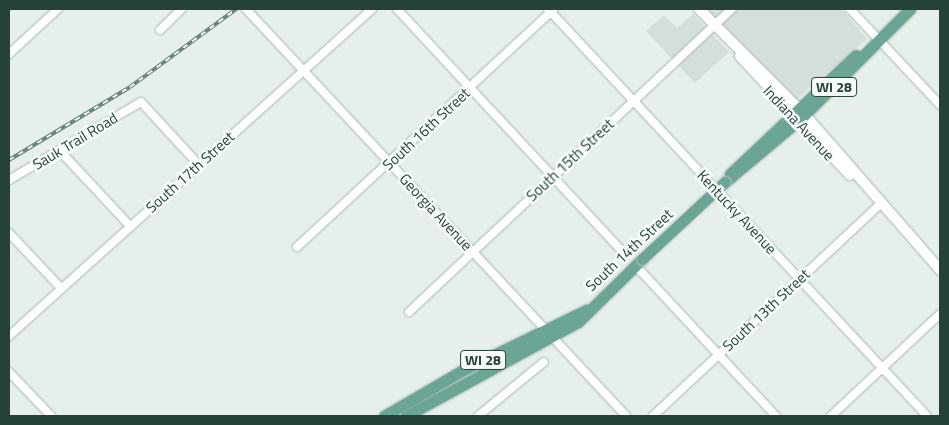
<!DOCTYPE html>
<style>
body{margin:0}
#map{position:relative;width:949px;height:425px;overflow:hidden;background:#e6efeb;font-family:"Titillium Web",sans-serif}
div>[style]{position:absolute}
.built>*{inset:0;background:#d4dfda}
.roads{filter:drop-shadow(0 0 1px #a8b8b2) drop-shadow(0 0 1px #a8b8b2)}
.minor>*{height:8px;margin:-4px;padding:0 4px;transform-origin:4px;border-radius:4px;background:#fff}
.secondary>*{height:10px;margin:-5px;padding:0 5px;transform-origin:5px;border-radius:5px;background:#fff}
.primary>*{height:11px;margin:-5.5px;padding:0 5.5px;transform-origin:5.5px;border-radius:5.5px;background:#6aa596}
.rail>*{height:4px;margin-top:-2px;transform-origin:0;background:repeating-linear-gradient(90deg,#f7fbf9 0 5.5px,#5f7d75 0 11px);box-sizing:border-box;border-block:1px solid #5f7d75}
.bridges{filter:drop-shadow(0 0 1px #c2cac8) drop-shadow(0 0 1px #c2cac8)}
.primary-bridge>*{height:11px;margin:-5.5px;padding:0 5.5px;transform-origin:5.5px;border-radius:5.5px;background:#6aa596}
span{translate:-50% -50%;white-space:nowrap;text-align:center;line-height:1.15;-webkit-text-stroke:5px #f7fbf9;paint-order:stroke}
.shield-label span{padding:1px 4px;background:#f7fbf9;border:1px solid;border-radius:4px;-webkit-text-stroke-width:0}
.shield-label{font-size:14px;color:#24423a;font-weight:700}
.street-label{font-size:15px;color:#24423a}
.frame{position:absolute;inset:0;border:10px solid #24423a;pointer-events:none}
</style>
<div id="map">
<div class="built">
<i style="clip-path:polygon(707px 9px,842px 9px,867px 39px,797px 99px)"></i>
<i style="clip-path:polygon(693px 14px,729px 52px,695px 83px,646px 31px,664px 15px,677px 28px)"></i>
</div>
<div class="roads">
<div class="minor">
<i style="left:246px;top:9px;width:557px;rotate:46.96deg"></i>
<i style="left:397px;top:9px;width:330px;rotate:47.1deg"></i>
<i style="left:548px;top:9px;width:556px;rotate:47.04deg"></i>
<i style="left:850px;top:9px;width:132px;rotate:46.8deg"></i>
<i style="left:160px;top:30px;width:30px;rotate:-44deg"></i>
<i style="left:9px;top:54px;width:67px;rotate:-42.6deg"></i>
<i style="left:60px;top:151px;width:103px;rotate:47deg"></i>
<i style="left:9px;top:180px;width:153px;rotate:-30.6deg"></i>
<i style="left:141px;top:102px;width:84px;rotate:47.4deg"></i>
<i style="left:9px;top:233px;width:76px;rotate:46.6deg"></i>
<i style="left:297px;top:247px;width:349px;rotate:-42.8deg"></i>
<i style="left:635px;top:265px;width:207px;rotate:47deg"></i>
<i style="left:409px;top:312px;width:443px;rotate:-43.2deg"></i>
<i style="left:9px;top:336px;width:489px;rotate:-42deg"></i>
<i style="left:9px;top:372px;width:61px;rotate:46.3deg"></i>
<i style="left:478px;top:416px;width:85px;rotate:-39.3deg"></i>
<i style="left:653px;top:416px;width:311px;rotate:-43deg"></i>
<i style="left:831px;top:416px;width:149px;rotate:-43.1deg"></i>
</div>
<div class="secondary">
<i style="left:699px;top:9px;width:150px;rotate:45deg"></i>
<i style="left:805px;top:115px;width:206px;rotate:48.9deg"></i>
<i style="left:740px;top:56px;width:162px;rotate:47.3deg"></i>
</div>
<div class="primary">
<i style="left:730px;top:174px;width:173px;rotate:-43.4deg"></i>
<i style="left:725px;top:182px;width:97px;rotate:-40deg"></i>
<i style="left:799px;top:120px;width:157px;rotate:-45deg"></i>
<i style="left:384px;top:416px;width:94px;rotate:-30.1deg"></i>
<i style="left:465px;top:369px;width:135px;rotate:-26deg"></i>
<i style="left:406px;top:416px;width:196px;rotate:-28.7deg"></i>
<i style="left:578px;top:322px;width:90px;rotate:-44.5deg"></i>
</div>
</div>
<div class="rail">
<i style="left:9px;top:160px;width:141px;rotate:-31.1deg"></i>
<i style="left:130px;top:87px;width:132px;rotate:-36.3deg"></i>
</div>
<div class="bridges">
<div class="primary-bridge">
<i style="left:642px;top:259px;width:113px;rotate:-42.9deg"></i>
</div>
</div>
<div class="shield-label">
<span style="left:834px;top:87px">WI 28</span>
<span style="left:483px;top:360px">WI 28</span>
</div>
<div class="street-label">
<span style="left:799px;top:123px;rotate:47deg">Indiana Avenue</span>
<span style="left:426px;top:129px;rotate:-43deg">South 16th Street</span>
<span style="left:75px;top:141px;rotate:-31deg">Sauk Trail Road</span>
<span style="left:570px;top:160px;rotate:-43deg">South 15th Street</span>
<span style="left:190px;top:172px;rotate:-42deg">South 17th Street</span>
<span style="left:436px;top:212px;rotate:47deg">Georgia Avenue</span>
<span style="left:737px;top:212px;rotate:47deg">Kentucky Avenue</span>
<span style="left:629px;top:250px;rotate:-43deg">South 14th Street</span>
<span style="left:766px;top:310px;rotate:-43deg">South 13th Street</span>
</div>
<div class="frame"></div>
</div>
